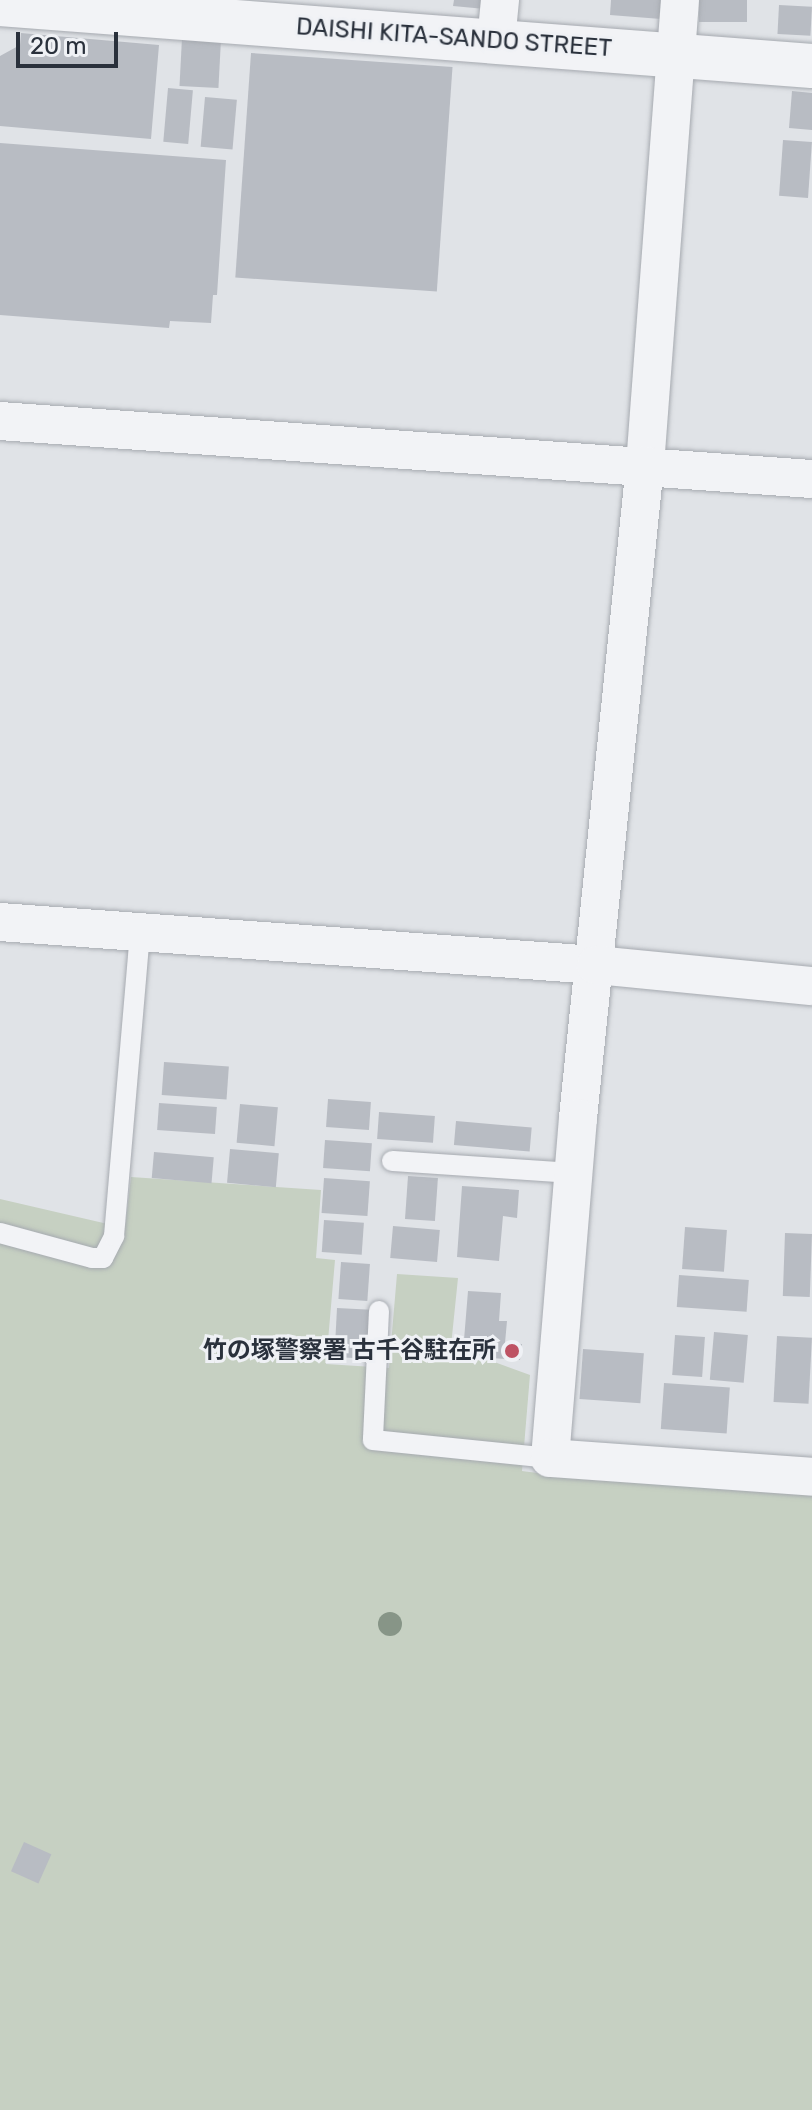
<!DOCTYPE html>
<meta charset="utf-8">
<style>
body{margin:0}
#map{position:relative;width:812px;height:2110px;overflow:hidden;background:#e0e3e7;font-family:Rubik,"Noto Sans JP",sans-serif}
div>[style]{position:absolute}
.green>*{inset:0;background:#c6d0c2}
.building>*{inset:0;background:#b8bcc3;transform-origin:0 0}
.roads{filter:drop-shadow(0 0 2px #a6aab0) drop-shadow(0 0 2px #a6aab0)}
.service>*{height:20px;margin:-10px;padding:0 10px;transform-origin:10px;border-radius:10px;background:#f2f3f6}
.minor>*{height:38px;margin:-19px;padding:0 19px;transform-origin:19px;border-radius:19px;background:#f2f3f6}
.tertiary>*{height:44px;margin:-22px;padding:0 22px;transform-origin:22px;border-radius:22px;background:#f2f3f6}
.trees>*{width:24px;height:24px;margin:-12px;border-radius:50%;background:#879587}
.dots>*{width:22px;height:22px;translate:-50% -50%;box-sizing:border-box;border:4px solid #eff1f5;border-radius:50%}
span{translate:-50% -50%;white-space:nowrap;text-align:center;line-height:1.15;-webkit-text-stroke:6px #eff1f5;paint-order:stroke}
.street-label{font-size:24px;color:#2a313c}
.poi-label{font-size:24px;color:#2a313c;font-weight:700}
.right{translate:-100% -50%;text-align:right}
.scale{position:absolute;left:16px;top:32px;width:102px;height:36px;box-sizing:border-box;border:4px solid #2a313c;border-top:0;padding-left:10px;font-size:24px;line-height:28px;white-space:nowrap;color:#2a313c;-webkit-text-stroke:6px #eff1f5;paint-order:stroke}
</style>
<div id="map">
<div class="green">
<i style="clip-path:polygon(131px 1177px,321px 1190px,316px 1258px,335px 1260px,326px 1364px,389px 1368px,397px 1274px,458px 1278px,451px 1346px,530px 1375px,522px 1471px,575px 1478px,812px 1495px,812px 2110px,0 2110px,0 1199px,125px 1228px)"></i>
</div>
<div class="building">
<i style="clip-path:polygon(454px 0,486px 0,485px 9px,453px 6px)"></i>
<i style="clip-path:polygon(611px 0,662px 0,661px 19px,610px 15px)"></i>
<i style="left:699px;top:0;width:48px;height:22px"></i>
<i style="left:779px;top:5px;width:33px;height:29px;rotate:3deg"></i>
<i style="clip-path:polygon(21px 33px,159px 45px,151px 139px,0 126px,0 56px,20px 45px)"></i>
<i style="left:182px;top:38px;width:39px;height:48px;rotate:3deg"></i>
<i style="left:251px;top:53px;width:202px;height:225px;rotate:4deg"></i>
<i style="left:168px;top:88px;width:25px;height:54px;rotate:5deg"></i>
<i style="clip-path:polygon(792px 91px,812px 93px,812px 130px,789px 128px)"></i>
<i style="left:205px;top:97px;width:32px;height:50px;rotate:5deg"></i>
<i style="left:783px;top:140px;width:29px;height:56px;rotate:4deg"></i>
<i style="clip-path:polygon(0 143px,226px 160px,217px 295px,213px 295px,211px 323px,170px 321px,169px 328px,0 315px)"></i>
<i style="left:164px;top:1062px;width:65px;height:33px;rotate:4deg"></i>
<i style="left:328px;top:1099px;width:43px;height:28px;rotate:4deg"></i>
<i style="left:159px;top:1103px;width:58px;height:27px;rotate:4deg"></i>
<i style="left:240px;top:1104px;width:38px;height:39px;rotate:5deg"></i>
<i style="left:379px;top:1112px;width:56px;height:27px;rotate:4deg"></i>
<i style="left:456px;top:1121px;width:76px;height:24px;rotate:5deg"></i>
<i style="left:325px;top:1140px;width:47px;height:28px;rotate:4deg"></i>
<i style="left:230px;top:1149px;width:49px;height:34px;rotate:5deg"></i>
<i style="left:154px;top:1152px;width:60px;height:26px;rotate:5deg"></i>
<i style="left:408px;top:1176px;width:30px;height:43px;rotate:4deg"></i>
<i style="left:324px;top:1178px;width:46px;height:35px;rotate:4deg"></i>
<i style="clip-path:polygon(462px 1186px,519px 1190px,517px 1218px,503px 1216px,499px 1261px,457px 1257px)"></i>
<i style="left:324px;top:1220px;width:40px;height:32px;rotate:4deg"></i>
<i style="left:393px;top:1226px;width:47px;height:32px;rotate:5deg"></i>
<i style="left:685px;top:1227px;width:42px;height:42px;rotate:4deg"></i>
<i style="left:785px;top:1233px;width:27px;height:63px;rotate:2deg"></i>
<i style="left:341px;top:1262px;width:29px;height:37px;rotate:4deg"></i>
<i style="left:679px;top:1275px;width:70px;height:32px;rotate:4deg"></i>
<i style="clip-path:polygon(468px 1291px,501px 1293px,499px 1321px,507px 1321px,505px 1343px,522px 1344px,520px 1360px,475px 1357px,475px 1352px,463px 1352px)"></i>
<i style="left:337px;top:1308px;width:34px;height:49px;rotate:3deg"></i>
<i style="left:714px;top:1332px;width:34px;height:48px;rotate:5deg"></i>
<i style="left:675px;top:1335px;width:30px;height:40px;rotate:4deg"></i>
<i style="left:777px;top:1336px;width:35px;height:66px;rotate:3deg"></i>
<i style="left:583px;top:1349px;width:61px;height:50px;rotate:4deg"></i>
<i style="left:664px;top:1383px;width:66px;height:46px;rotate:4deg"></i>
<i style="left:24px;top:1842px;width:30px;height:32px;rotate:24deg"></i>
</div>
<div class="roads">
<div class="service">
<i style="left:392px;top:1161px;width:182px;rotate:3.8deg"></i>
<i style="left:0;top:1233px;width:95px;rotate:15.2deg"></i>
<i style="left:92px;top:1258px;width:11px"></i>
<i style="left:103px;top:1258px;width:25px;rotate:-63deg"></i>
<i style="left:114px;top:1236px;width:303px;rotate:-85.1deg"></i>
<i style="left:379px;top:1311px;width:129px;rotate:92.7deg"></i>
<i style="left:373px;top:1440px;width:178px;rotate:5.8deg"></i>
</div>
<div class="minor">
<i style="left:680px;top:0;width:466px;rotate:94.3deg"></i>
<i style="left:645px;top:465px;width:656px;rotate:95.86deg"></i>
<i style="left:578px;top:1118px;width:341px;rotate:94.7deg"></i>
<i style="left:550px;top:1458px;width:263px;rotate:4.1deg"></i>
<i style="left:496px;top:41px;width:41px;rotate:-84.4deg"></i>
<i style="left:0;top:421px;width:814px;rotate:4.09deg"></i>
<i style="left:0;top:922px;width:598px;rotate:4.13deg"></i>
<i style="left:596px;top:965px;width:217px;rotate:5.6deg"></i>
</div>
<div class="tertiary">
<i style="left:0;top:4px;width:814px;rotate:4.37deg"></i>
</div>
</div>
<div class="trees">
<i style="left:390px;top:1624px"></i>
</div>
<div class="dots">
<i style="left:512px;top:1351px;background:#be5364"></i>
</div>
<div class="street-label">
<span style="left:454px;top:38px;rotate:4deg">DAISHI KITA-SANDO STREET</span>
</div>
<div class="poi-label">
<span class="right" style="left:496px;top:1351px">竹の塚警察署 古千谷駐在所</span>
</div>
<div class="scale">20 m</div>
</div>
